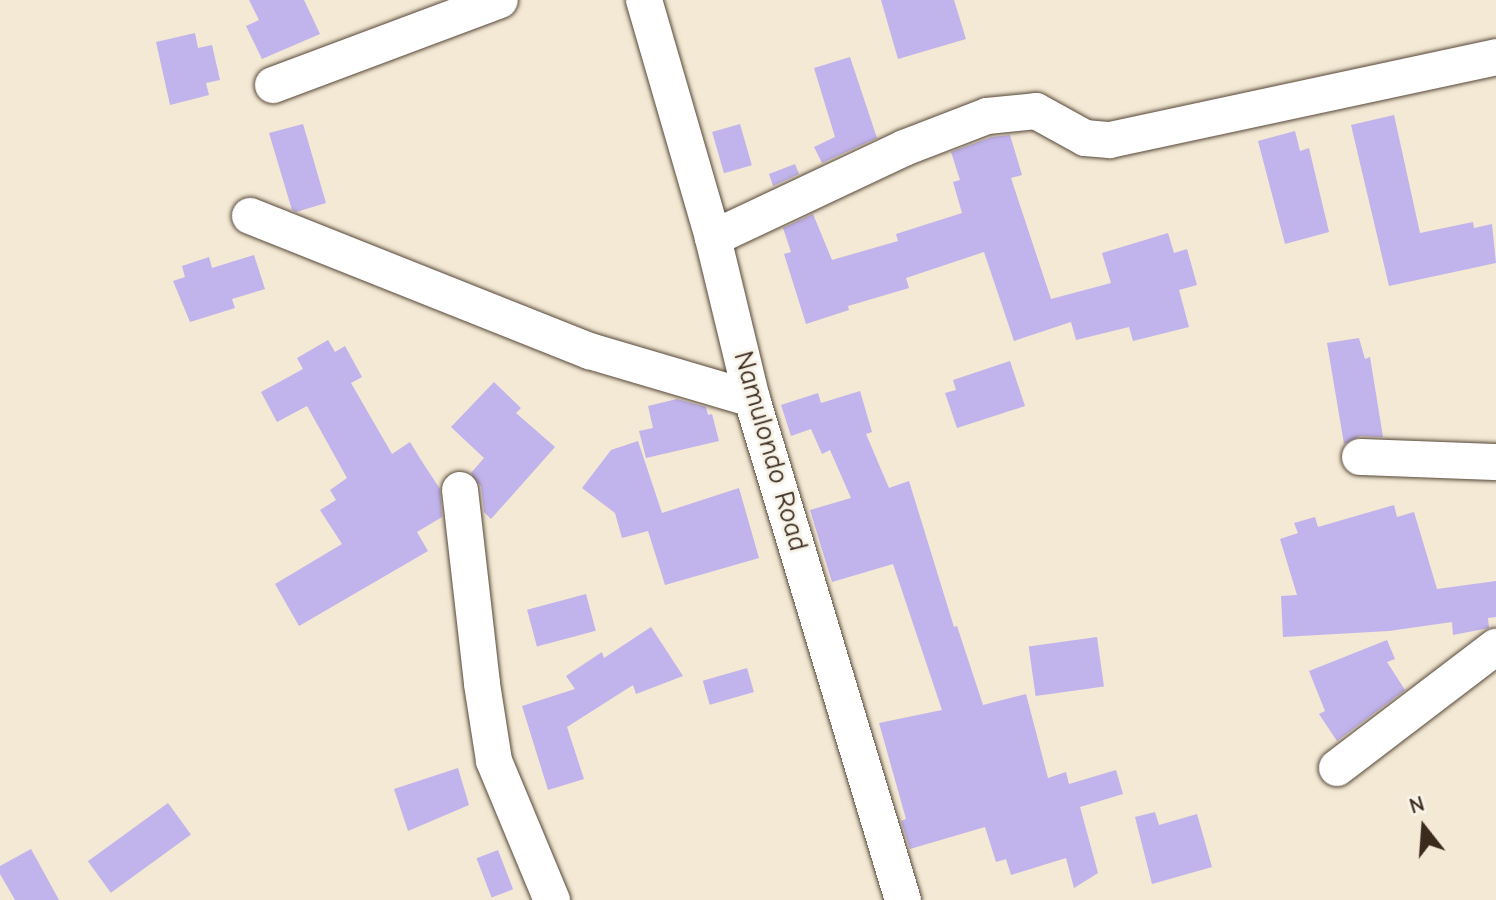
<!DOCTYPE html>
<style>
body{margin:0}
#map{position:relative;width:1496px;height:900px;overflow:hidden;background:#f3e9d4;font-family:"Comic Neue",sans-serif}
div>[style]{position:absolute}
.building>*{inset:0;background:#c1b3eb;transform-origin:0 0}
.roads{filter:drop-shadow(0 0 2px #574739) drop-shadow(0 0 2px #574739)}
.minor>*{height:36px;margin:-18px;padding:0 18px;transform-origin:18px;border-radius:18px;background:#fff}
span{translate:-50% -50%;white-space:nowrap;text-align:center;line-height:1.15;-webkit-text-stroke:6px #f7f3e8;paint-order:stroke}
.street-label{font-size:28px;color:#3b2a1e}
.north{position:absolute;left:1384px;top:788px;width:80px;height:80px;-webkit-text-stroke:6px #f7f3e8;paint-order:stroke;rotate:343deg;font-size:22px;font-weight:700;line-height:32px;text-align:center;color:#3b2a1e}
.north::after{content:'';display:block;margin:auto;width:28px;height:36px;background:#3b2a1e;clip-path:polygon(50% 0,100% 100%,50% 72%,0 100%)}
</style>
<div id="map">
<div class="building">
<i style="clip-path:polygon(249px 0,304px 0,320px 34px,262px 59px,246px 26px,259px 20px)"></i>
<i style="clip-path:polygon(881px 0,954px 0,966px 39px,898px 59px)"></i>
<i style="clip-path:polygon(195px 33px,198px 48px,212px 45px,220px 80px,206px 83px,209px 95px,170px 105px,156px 42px)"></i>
<i style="clip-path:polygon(850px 57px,877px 138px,822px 163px,814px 147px,835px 137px,814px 68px)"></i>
<i style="clip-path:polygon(1394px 115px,1420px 233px,1473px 222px,1474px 228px,1492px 224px,1496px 263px,1389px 286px,1351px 125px)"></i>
<i style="clip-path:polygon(303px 124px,326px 203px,296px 212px,292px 210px,269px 133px)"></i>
<i style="left:740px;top:124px;width:43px;height:29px;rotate:74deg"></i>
<i style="clip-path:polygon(1295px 131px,1300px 151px,1309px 148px,1329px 232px,1285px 244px,1258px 141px)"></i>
<i style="clip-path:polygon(1010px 135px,1022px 175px,1011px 178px,1051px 299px,1111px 283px,1102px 253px,1168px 233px,1174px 253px,1187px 249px,1197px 285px,1179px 290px,1189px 327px,1133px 341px,1129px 327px,1076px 340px,1071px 322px,1014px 341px,984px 252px,906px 278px,909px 288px,848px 306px,849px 310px,806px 324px,784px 254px,791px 252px,783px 228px,813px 214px,832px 260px,898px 241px,896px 234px,962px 213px,953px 182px,960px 180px,951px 152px,992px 137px)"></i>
<i style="clip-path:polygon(795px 164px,799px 174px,773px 186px,769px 174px)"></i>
<i style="clip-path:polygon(254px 255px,265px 289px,232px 299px,235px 308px,190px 322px,173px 281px,185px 277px,182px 266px,209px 257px,212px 268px)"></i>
<i style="clip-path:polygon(1359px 338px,1365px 359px,1370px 357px,1383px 437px,1360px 436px,1344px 444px,1327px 343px)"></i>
<i style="clip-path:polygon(328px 340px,335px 352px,345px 346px,362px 377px,351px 383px,392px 454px,410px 442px,421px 460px,440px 489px,442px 517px,417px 532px,428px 551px,299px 626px,275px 584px,342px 544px,320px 510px,336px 500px,330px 490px,347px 478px,307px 406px,277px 422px,261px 392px,303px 369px,297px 358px)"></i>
<i style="clip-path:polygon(1010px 361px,1025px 406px,957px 428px,945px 393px,956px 390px,953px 380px)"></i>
<i style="clip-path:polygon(494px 382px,521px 408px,516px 413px,555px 447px,491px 519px,484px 512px,481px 487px,471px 473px,484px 458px,451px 427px)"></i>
<i style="clip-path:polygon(860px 391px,872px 432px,866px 434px,889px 488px,909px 481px,954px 627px,957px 626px,983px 705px,1026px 694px,1048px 778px,1066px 772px,1069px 784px,1116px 770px,1123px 794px,1080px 807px,1098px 873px,1074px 888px,1066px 858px,1011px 875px,1006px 859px,996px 862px,985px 827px,910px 849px,901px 821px,906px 819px,879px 723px,942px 710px,893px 564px,832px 582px,810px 510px,851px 498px,830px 450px,822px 454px,811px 429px,791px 436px,781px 405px,818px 393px,821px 403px)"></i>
<i style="clip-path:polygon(677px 399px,706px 407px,708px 415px,712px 414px,719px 441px,646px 458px,639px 431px,653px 428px,648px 406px)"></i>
<i style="clip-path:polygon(638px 441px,662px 513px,739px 488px,759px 558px,665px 585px,648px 531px,622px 538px,615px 513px,582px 488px,611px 450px)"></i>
<i style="clip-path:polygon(1394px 505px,1397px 517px,1414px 512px,1437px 589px,1496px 581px,1496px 617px,1488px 618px,1489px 628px,1453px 635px,1452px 622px,1389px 631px,1283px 637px,1281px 596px,1297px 595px,1280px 539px,1298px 533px,1294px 523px,1315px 517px,1318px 527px)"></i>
<i style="left:586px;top:594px;width:38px;height:61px;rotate:75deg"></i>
<i style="clip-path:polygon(651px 627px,683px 676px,636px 694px,633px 685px,567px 727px,584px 779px,548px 790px,522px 706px,575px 689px,566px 676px,602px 652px,604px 658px)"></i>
<i style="left:1097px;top:637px;width:50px;height:69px;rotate:82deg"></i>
<i style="clip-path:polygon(1387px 640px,1395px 659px,1387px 662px,1405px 690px,1337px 741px,1319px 714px,1325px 711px,1309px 671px)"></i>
<i style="left:747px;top:668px;width:25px;height:46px;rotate:74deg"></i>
<i style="clip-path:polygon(458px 768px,469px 805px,408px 831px,394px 789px)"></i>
<i style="left:168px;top:803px;width:39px;height:99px;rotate:54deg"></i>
<i style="clip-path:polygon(1155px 812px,1159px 825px,1197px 814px,1212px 867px,1152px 884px,1135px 817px)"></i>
<i style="clip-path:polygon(31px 849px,59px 900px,15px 900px,0 874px,0 866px)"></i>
<i style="left:498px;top:850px;width:42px;height:23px;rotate:69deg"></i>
</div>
<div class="roads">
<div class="minor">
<i style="left:644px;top:0;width:248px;rotate:73.8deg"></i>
<i style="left:713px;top:238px;width:166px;rotate:76.4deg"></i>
<i style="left:752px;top:399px;width:523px;rotate:73.23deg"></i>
<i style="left:273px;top:85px;width:242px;rotate:-20.5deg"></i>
<i style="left:250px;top:216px;width:366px;rotate:21.7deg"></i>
<i style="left:590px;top:351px;width:169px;rotate:16.5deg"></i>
<i style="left:713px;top:238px;width:211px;rotate:-25.2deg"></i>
<i style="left:904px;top:148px;width:89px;rotate:-21.1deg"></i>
<i style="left:987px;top:116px;width:49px;rotate:-5.8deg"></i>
<i style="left:1036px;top:111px;width:56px;rotate:28.9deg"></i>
<i style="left:1085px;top:138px;width:25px;rotate:5deg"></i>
<i style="left:1110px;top:140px;width:395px;rotate:-12.1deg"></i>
<i style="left:1360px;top:457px;width:136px;rotate:2.1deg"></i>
<i style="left:460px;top:490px;width:195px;rotate:83.5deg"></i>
<i style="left:482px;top:684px;width:78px;rotate:81.1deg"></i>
<i style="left:494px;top:761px;width:151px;rotate:67.4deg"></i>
<i style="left:1337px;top:768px;width:200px;rotate:-37.3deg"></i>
</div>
</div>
<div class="street-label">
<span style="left:771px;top:451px;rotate:74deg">Namulondo Road</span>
</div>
<div class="north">N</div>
</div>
